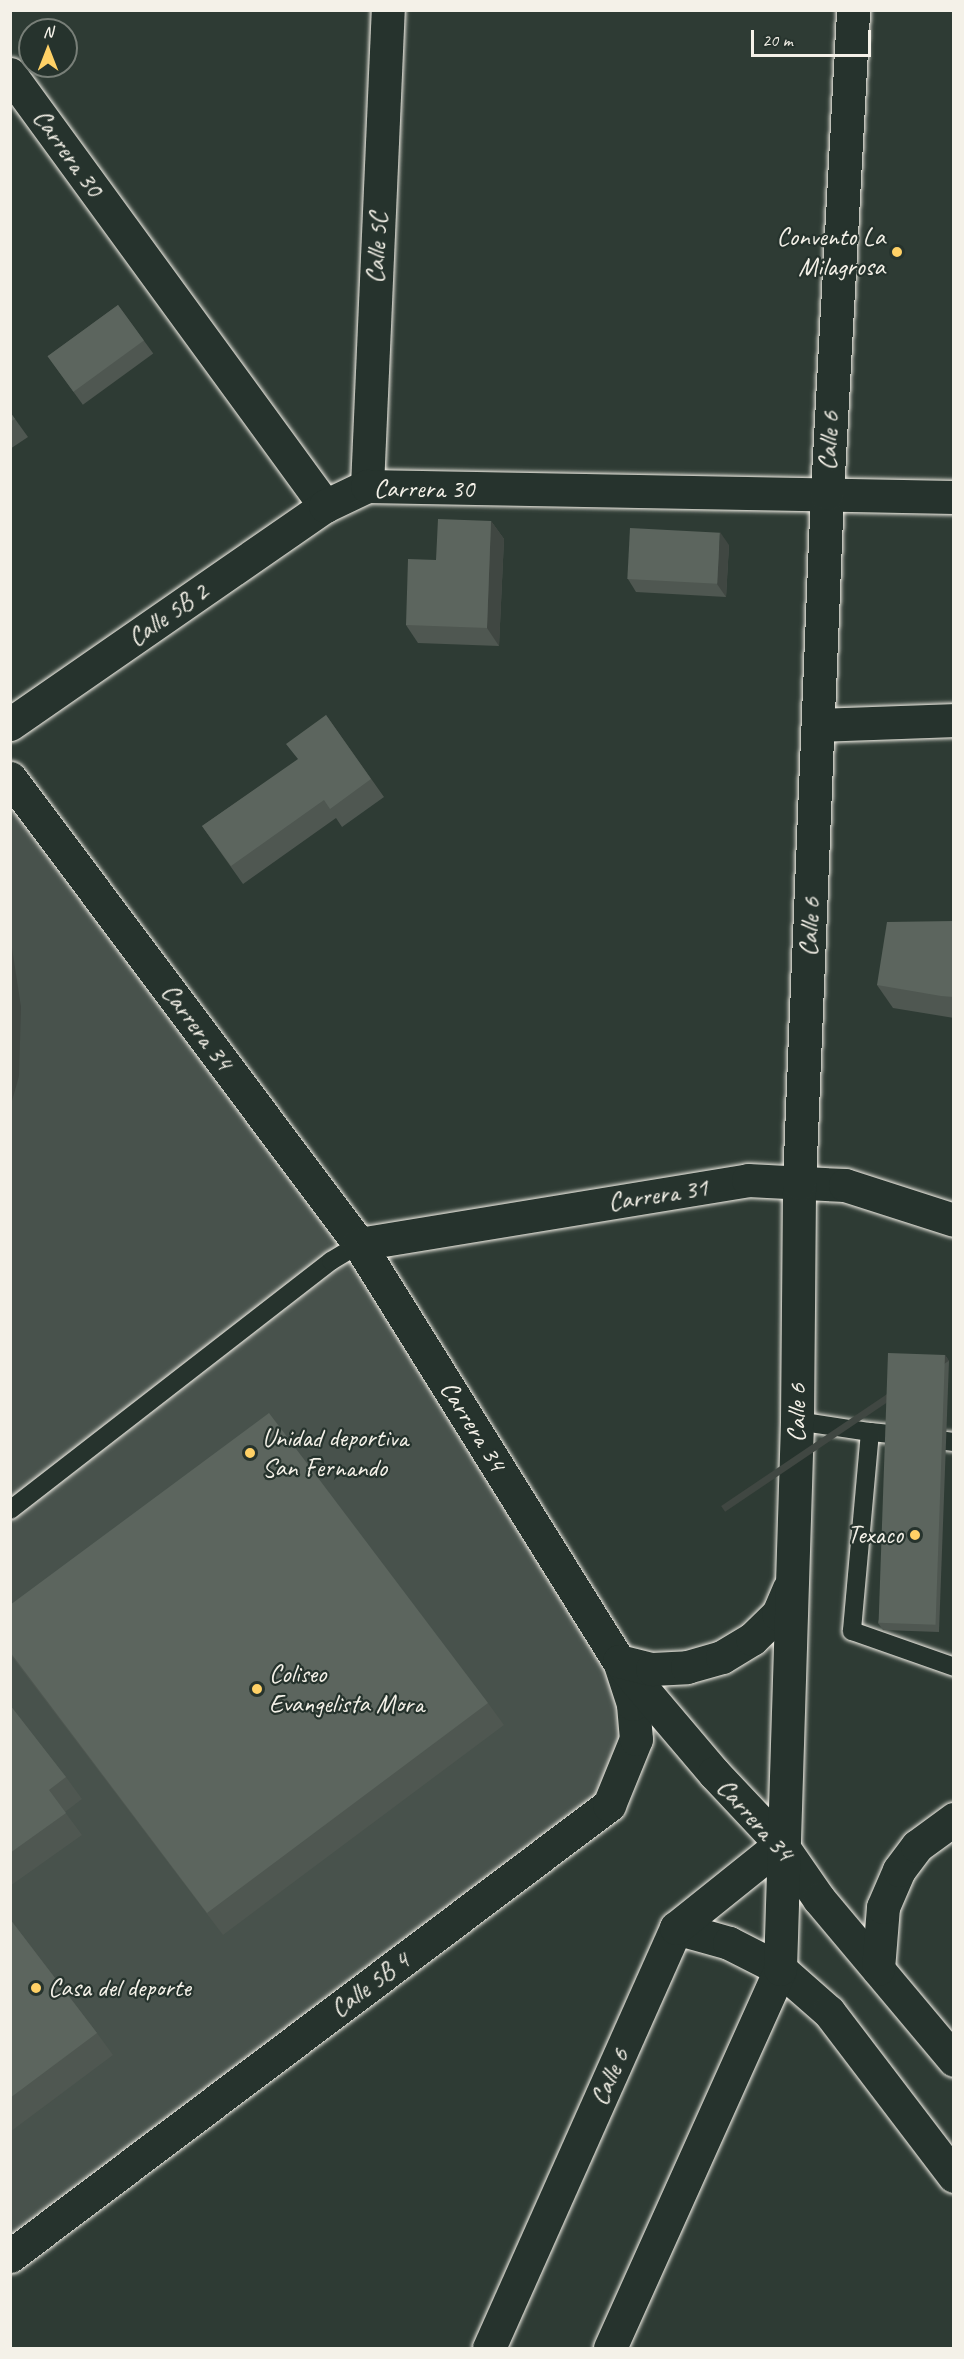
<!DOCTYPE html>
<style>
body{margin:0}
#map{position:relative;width:964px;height:2359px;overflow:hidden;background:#2e3b34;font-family:Caveat,sans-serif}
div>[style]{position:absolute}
.green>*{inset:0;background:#48524c}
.roads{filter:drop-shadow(0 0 2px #f4f1e8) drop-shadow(0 0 2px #f4f1e8)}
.lane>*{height:18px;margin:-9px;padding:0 9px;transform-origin:9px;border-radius:9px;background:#26332d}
.street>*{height:33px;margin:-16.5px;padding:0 16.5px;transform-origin:16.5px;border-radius:16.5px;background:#26332d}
.secondary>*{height:33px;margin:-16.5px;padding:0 16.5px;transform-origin:16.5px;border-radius:16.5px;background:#26332d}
.wall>*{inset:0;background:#4f5751;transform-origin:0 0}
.shaded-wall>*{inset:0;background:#404742;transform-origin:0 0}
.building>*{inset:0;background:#5c655e;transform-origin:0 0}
.dots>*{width:16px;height:16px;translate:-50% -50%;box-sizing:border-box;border:3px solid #26332d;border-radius:50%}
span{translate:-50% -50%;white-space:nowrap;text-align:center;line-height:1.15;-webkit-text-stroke:4.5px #26332d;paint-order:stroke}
.street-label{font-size:26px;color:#f4f1e8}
.poi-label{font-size:26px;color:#f4f1e8}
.right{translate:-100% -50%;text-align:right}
.left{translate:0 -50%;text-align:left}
.frame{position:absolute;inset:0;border:12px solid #f4f1e8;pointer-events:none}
.north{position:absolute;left:18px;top:18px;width:60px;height:60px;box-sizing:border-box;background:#26332d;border:2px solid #787f78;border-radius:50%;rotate:0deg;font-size:16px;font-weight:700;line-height:24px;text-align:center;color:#f4f1e8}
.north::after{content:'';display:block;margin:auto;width:21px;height:27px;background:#ffd166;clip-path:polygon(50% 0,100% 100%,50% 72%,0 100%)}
.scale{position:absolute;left:751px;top:30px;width:120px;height:27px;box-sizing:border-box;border:3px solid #f4f1e8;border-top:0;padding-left:8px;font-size:18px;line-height:21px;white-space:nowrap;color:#f4f1e8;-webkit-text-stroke:4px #26332d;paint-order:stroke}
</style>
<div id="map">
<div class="green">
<i style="clip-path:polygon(11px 778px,359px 1244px,633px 1704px,609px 1805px,11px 2256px)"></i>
</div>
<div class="roads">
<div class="lane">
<i style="left:797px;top:1421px;width:74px;rotate:8.6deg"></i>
<i style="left:890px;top:1434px;width:20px;rotate:-174deg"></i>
<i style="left:870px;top:1432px;width:200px;rotate:95.2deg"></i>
<i style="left:852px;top:1631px;width:108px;rotate:19.4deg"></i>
<i style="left:946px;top:1441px;width:8px;rotate:7deg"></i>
<i style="left:10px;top:1510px;width:406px;rotate:-37.8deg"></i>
<i style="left:331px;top:1261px;width:33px;rotate:-31deg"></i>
</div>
<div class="street">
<i style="left:10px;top:74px;width:535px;rotate:53.9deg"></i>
<i style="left:367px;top:486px;width:476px;rotate:-87.5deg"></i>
<i style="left:10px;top:724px;width:383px;rotate:-34.7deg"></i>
<i style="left:325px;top:506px;width:47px;rotate:-25.5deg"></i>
<i style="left:367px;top:486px;width:587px;rotate:1.07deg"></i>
<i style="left:819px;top:725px;width:135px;rotate:-2.1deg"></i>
<i style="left:359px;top:1244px;width:394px;rotate:-9.3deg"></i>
<i style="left:748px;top:1180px;width:97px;rotate:3deg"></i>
<i style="left:845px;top:1185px;width:114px;rotate:17.8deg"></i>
<i style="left:10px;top:2256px;width:750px;rotate:-36.98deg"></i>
<i style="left:609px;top:1805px;width:71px;rotate:-67.8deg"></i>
<i style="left:636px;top:1739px;width:35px;rotate:-95deg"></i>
<i style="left:633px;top:1704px;width:45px;rotate:-108deg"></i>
</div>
<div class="secondary">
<i style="left:10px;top:778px;width:582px;rotate:53.17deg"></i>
<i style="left:359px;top:1244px;width:491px;rotate:58.1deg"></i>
<i style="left:619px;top:1661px;width:147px;rotate:49.7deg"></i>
<i style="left:714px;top:1773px;width:98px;rotate:46.7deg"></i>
<i style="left:781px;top:1844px;width:67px;rotate:55.4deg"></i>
<i style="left:819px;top:1899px;width:210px;rotate:50deg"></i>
<i style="left:619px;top:1661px;width:34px;rotate:14deg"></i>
<i style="left:652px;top:1669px;width:35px;rotate:-3deg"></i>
<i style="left:687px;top:1667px;width:36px;rotate:-16deg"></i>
<i style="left:722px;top:1657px;width:35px;rotate:-31deg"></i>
<i style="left:752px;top:1639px;width:36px;rotate:-44deg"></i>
<i style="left:778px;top:1614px;width:28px;rotate:-67deg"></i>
<i style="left:676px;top:1928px;width:55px;rotate:15.8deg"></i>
<i style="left:729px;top:1943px;width:57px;rotate:27deg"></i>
<i style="left:780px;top:1969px;width:65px;rotate:41.3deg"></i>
<i style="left:829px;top:2012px;width:206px;rotate:52.7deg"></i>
<i style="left:878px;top:1969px;width:62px;rotate:-85.4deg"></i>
<i style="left:883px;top:1907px;width:40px;rotate:-66.6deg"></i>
<i style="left:899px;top:1870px;width:30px;rotate:-53deg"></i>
<i style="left:917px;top:1846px;width:46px;rotate:-36.1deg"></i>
<i style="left:489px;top:2348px;width:460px;rotate:-66deg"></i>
<i style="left:676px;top:1928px;width:134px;rotate:-38.7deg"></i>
<i style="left:610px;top:2348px;width:415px;rotate:-65.8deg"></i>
<i style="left:780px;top:1969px;width:548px;rotate:-88.22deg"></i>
<i style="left:797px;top:1421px;width:238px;rotate:-89.5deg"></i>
<i style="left:799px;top:1183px;width:691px;rotate:-87.68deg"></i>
<i style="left:827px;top:493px;width:484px;rotate:-86.9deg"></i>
</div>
</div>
<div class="wall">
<i style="left:118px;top:305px;width:60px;height:87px;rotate:54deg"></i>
<i style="clip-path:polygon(10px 412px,28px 437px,10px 449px)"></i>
<i style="clip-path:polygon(491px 521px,504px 539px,499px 646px,418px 643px,406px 625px,436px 560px)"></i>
<i style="clip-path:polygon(729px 545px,726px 597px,636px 592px,628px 579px)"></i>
<i style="clip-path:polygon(326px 715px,384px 797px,342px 827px,336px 818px,243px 884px,202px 826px,298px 760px)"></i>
<i style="clip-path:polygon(954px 921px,954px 1018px,893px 1008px,877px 985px)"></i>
<i style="clip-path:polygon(945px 1355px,949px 1361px,939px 1632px,883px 1630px,878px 1623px)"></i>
<i style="clip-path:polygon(10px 1605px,488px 1703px,504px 1725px,223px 1935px,10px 1654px)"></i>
<i style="clip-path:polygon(10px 1705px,66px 1777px,82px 1799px,65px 1812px,82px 1835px,10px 1886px)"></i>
<i style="clip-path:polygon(10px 1919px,97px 2033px,113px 2055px,10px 2132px)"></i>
</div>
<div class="shaded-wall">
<i style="clip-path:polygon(491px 521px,504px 539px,499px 646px,487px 628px)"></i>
<i style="clip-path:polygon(720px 532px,729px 545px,726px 597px,717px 584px)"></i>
<i style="clip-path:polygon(10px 935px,21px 1007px,19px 1076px,10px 1108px)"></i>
<i style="left:945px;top:1355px;width:7px;height:270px;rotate:56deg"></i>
</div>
<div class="building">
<i style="left:118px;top:305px;width:44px;height:87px;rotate:54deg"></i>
<i style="clip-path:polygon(10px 412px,15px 419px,10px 422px)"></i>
<i style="clip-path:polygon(438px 519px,491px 521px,487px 628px,406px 625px,408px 559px,436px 560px)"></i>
<i style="left:630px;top:528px;width:90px;height:51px;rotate:3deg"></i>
<i style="clip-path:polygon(326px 715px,371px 779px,330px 809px,324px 800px,231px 866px,202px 826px,298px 759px,286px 744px)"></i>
<i style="clip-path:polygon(954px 921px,954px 997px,941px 996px,877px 985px,887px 922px)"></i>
<i style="left:888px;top:1353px;width:57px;height:270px;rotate:2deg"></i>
<i style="clip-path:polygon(269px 1413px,488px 1703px,207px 1913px,10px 1652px,10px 1605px)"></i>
<i style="clip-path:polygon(10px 1705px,66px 1777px,49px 1790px,66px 1813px,10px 1853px)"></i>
<i style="clip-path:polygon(10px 1919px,97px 2033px,10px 2098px)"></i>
</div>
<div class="dots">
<i style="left:897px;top:252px;background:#ffd166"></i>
<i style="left:250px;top:1453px;background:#ffd166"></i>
<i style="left:915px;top:1535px;background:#ffd166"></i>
<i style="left:257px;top:1689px;background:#ffd166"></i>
<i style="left:36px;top:1988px;background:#ffd166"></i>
</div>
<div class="street-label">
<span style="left:68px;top:153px;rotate:54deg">Carrera 30</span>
<span style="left:377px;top:248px;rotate:-87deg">Calle 5C</span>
<span style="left:829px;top:441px;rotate:-87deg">Calle 6</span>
<span style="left:424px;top:489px">Carrera 30</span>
<span style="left:168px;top:615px;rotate:-35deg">Calle 5B 2</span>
<span style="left:810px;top:927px;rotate:-87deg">Calle 6</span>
<span style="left:197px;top:1027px;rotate:53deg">Carrera 34</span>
<span style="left:658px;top:1195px;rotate:-9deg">Carrera 31</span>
<span style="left:797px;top:1413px;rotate:-89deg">Calle 6</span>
<span style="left:473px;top:1426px;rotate:58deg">Carrera 34</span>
<span style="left:755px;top:1820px;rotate:48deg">Carrera 34</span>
<span style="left:370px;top:1985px;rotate:-37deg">Calle 5B 4</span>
<span style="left:610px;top:2077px;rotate:-66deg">Calle 6</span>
</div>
<div class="poi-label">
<span class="right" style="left:885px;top:252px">Convento La<br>Milagrosa</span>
<span class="left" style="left:262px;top:1453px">Unidad deportiva<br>San Fernando</span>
<span class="right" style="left:903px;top:1535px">Texaco</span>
<span class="left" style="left:269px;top:1689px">Coliseo<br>Evangelista Mora</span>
<span class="left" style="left:48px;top:1988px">Casa del deporte</span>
</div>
<div class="frame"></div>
<div class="north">N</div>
<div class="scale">20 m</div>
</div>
